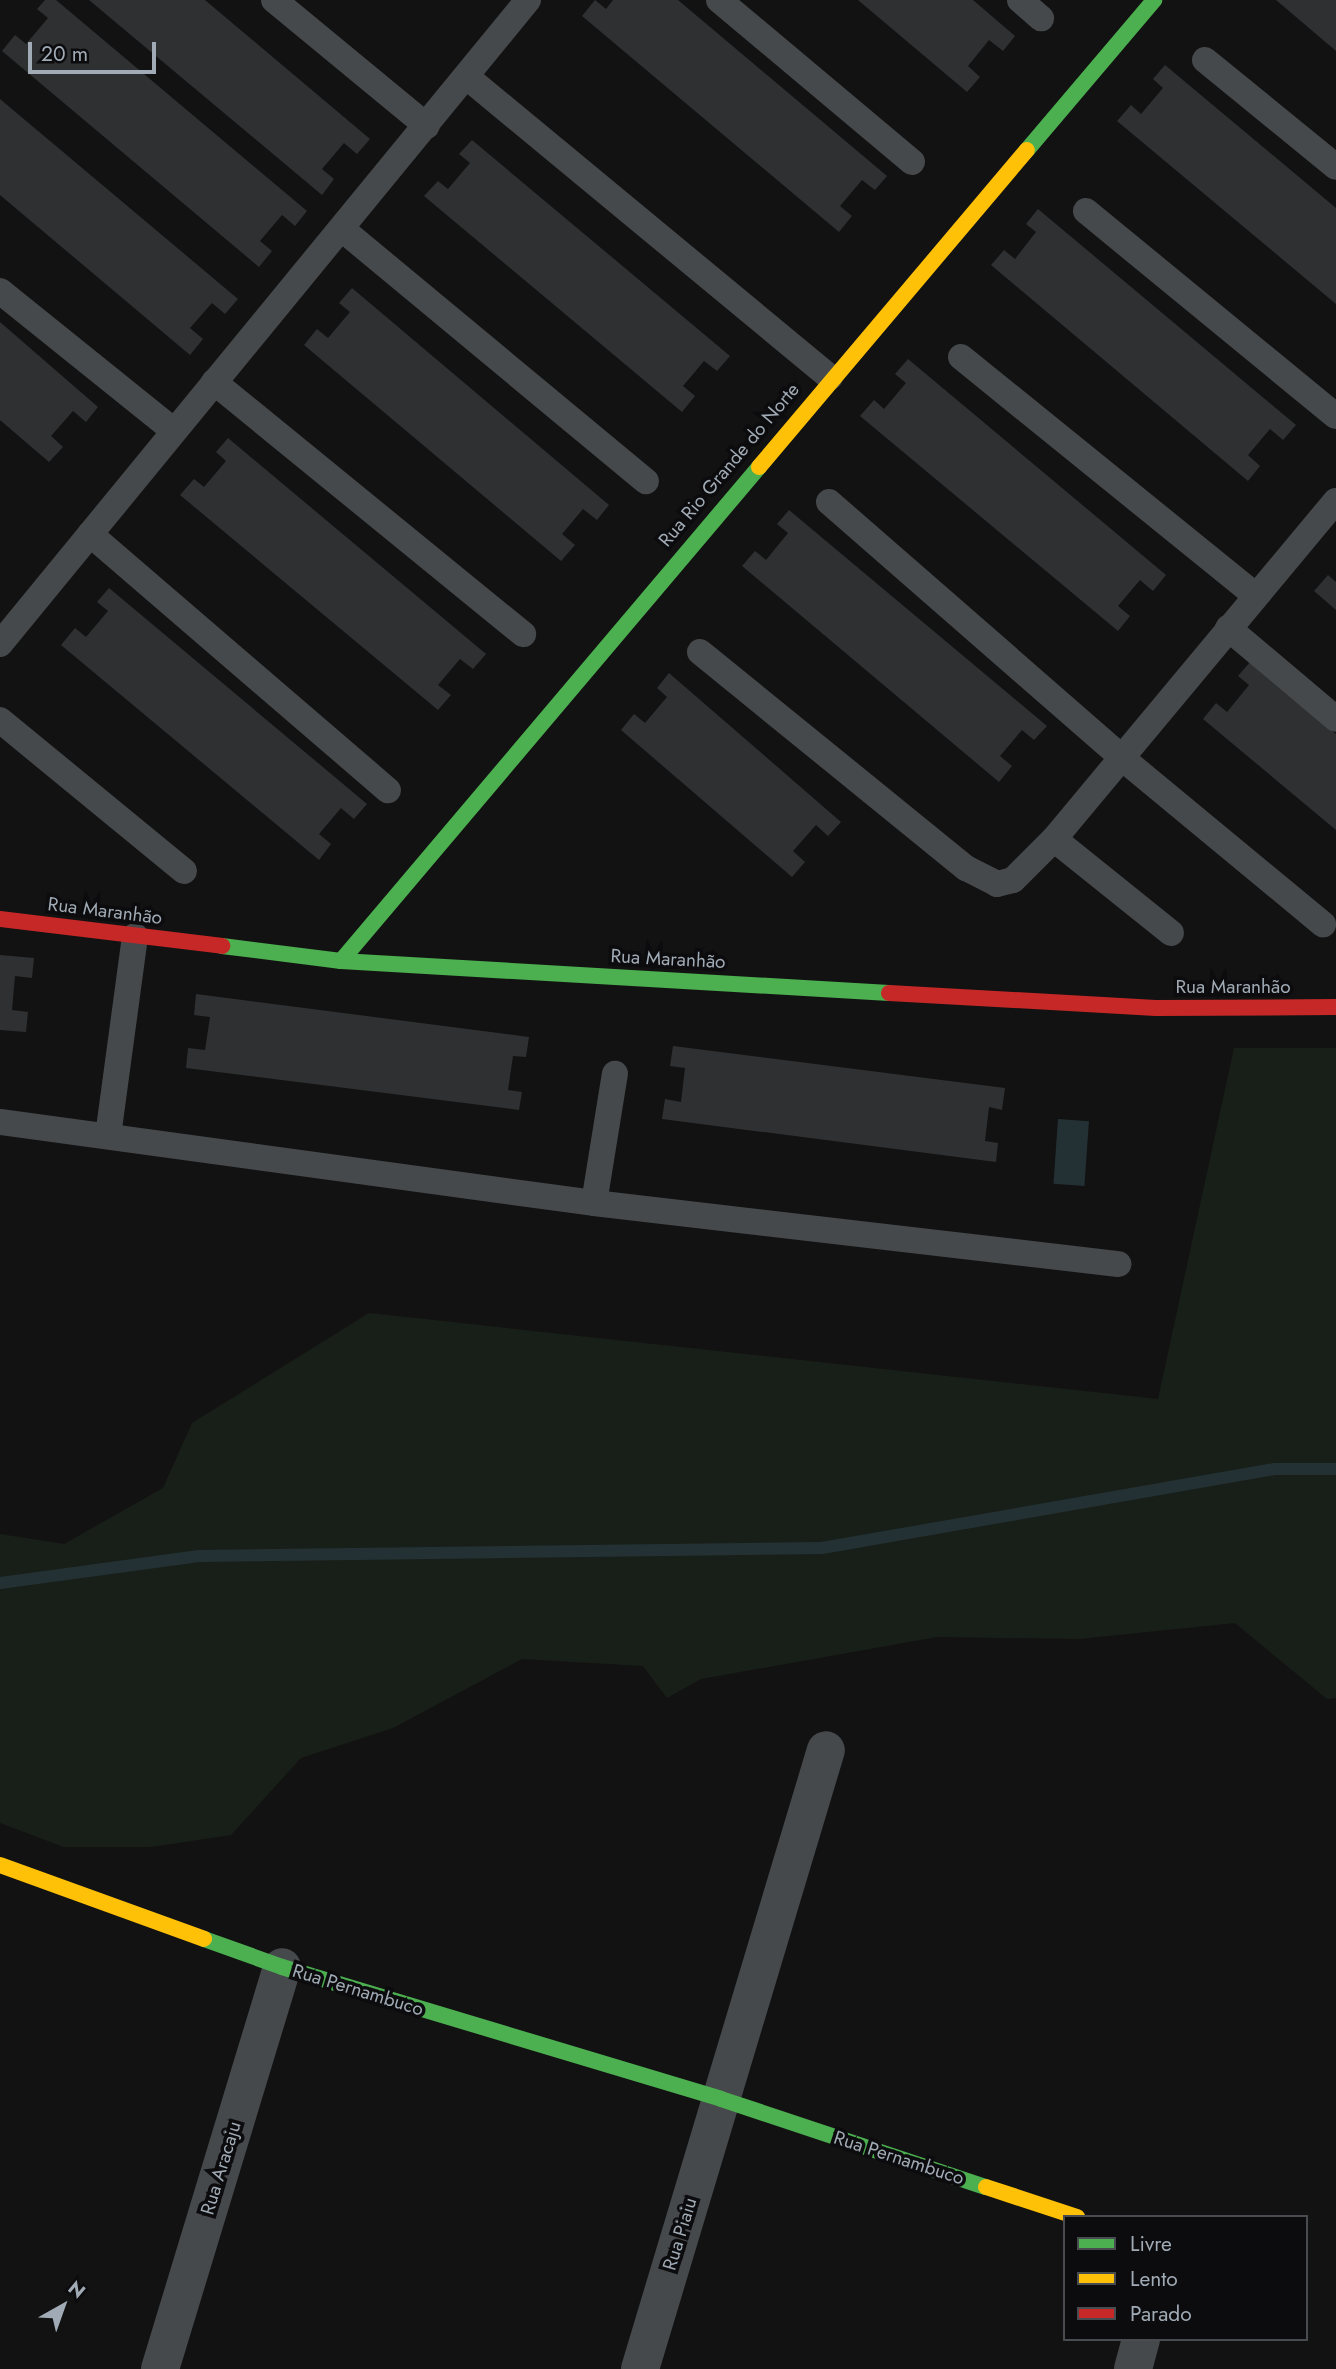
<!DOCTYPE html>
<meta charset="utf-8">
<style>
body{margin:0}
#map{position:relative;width:1336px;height:2369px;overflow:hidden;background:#121212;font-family:Jost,sans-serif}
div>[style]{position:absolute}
.green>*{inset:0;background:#181f18}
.water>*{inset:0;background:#243134;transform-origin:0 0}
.stream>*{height:12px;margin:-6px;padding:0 6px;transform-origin:6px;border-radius:6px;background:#243134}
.building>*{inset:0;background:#2f3032}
.lane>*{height:26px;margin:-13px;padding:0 13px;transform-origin:13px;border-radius:13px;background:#46494b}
.street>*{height:38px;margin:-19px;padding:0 19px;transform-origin:19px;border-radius:19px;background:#46494b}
.fast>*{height:16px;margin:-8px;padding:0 8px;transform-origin:8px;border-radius:8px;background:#4caf50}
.slow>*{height:16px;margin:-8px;padding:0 8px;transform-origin:8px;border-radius:8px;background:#ffc107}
.jam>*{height:16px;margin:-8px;padding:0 8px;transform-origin:8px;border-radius:8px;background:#c62828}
span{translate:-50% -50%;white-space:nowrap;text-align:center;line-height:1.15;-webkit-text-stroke:7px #0c0c0e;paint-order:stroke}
.street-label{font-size:19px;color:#a1abb5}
.legend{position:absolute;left:1063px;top:2215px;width:245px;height:126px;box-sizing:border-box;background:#0c0c0e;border:2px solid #484c51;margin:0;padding:9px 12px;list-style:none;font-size:21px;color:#a1abb5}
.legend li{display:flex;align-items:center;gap:14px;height:35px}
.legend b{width:35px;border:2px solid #484c51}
.north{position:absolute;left:28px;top:2271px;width:70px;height:70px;-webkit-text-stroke:5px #0c0c0e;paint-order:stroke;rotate:40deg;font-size:19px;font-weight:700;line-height:28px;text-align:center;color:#a1abb5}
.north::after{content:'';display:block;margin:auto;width:24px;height:32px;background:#a1abb5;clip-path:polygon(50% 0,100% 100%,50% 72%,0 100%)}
.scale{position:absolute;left:28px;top:42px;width:128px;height:32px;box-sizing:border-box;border:4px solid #a1abb5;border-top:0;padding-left:9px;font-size:21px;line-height:24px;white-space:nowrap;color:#a1abb5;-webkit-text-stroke:5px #0c0c0e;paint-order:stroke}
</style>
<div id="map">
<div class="green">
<i style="clip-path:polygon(1234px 1048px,1336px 1048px,1336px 1698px,1327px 1699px,1235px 1623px,1079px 1639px,937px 1637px,701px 1679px,667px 1698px,643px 1666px,522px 1659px,393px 1728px,301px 1758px,231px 1835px,151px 1847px,64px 1847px,0 1823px,0 1534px,64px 1544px,163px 1488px,192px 1423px,369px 1313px,1158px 1399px)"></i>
</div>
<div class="water">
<i style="left:1058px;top:1119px;width:31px;height:65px;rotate:4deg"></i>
</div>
<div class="stream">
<i style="left:0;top:1583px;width:201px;rotate:-7.7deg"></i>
<i style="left:199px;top:1556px;width:623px;rotate:-0.74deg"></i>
<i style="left:822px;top:1548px;width:460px;rotate:-9.9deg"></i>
<i style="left:1275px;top:1469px;width:61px"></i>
</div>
<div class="building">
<i style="clip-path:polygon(45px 0,56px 0,307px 211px,295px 226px,282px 215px,260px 241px,272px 251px,259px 267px,2px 51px,15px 35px,26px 44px,48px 18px,37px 9px)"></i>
<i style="clip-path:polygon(89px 0,205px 0,370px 139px,357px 154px,344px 143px,322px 169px,334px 179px,322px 195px)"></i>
<i style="clip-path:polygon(595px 0,606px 9px,613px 0,678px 0,887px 176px,875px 190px,862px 180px,840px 206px,852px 216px,839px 232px,582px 16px)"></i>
<i style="clip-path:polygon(858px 0,973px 0,1015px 36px,1003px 51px,989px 40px,968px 66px,980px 77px,967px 92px)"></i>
<i style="clip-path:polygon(1276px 0,1336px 0,1336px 51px)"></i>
<i style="clip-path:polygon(1165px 65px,1336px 208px,1336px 304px,1117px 121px,1131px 105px,1141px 114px,1163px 88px,1153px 79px)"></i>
<i style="clip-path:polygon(0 99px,238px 299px,225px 314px,212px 303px,190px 328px,203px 339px,190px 355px,0 195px)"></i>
<i style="clip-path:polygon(472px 140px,730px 356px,717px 371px,704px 361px,683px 386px,695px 396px,682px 412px,424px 196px,438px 181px,448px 189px,470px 163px,459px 154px)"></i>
<i style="clip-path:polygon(1038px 209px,1296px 425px,1283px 440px,1270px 429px,1248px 455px,1260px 466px,1248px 481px,991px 265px,1004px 250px,1015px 259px,1036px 232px,1026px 224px)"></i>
<i style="clip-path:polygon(352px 288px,609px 505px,597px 520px,583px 509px,562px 534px,575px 545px,561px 561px,304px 345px,317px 329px,328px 338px,350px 312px,339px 303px)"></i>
<i style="clip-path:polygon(0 322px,98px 407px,86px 422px,73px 411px,51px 436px,63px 447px,49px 462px,0 420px)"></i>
<i style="clip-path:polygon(908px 359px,1166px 575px,1153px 591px,1140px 580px,1118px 606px,1130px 616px,1118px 631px,860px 416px,874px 400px,884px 409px,906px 383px,895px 374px)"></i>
<i style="clip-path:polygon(228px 438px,486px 654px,473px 669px,460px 659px,438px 685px,451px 695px,438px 710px,180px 495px,194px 479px,204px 487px,226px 461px,216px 452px)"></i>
<i style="clip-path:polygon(789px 510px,1047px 726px,1034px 740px,1022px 730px,1000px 756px,1012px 766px,999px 782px,742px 566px,755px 551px,766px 560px,788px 533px,777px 524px)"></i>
<i style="clip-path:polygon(1328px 575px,1336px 582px,1336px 610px,1314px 591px)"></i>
<i style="clip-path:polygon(109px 588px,367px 804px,354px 819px,341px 808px,319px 834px,331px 844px,319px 860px,61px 645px,75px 628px,86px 637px,108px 611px,97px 602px)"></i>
<i style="clip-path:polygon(1250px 662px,1336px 734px,1336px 830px,1203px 719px,1216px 703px,1227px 712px,1249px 685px,1238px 676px)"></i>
<i style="clip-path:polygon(669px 673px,841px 822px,828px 836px,816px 825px,793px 851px,805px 862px,792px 877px,621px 730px,634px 714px,645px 723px,667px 697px,657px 688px)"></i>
<i style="clip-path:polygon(0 955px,34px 958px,32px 978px,15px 976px,12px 1010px,28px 1012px,26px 1032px,0 1030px)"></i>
<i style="clip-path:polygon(196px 994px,529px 1037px,526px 1057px,513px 1056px,508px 1090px,522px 1092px,519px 1110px,186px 1068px,188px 1048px,205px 1050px,210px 1017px,194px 1015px)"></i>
<i style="clip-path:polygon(673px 1046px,1005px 1088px,1002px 1110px,989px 1107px,985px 1141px,998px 1143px,996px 1162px,662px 1119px,665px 1099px,681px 1102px,685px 1068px,670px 1066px)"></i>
</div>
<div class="lane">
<i style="left:274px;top:0;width:198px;rotate:39.5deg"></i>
<i style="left:719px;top:0;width:252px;rotate:40deg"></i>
<i style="left:1020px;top:0;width:28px;rotate:41deg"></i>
<i style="left:1205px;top:60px;width:169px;rotate:39.2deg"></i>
<i style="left:467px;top:77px;width:471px;rotate:39.6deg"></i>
<i style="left:1086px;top:211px;width:323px;rotate:39.4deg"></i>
<i style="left:342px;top:229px;width:395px;rotate:39.7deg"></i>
<i style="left:0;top:291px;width:222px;rotate:38.8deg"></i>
<i style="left:961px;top:357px;width:378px;rotate:39deg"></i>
<i style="left:214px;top:382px;width:399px;rotate:39.2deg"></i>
<i style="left:829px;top:502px;width:389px;rotate:41.1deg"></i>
<i style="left:1122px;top:758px;width:261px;rotate:39.6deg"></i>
<i style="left:90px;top:534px;width:393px;rotate:40.7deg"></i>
<i style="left:1228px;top:628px;width:141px;rotate:40.1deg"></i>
<i style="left:0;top:644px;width:833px;rotate:-50.65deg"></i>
<i style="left:700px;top:652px;width:343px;rotate:39.1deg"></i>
<i style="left:966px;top:868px;width:35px;rotate:27deg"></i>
<i style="left:997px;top:884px;width:16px;rotate:-14deg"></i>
<i style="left:1013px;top:880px;width:58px;rotate:-45deg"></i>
<i style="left:1054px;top:839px;width:440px;rotate:-50.2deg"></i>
<i style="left:0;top:720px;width:238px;rotate:39.4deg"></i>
<i style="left:1054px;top:839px;width:150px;rotate:38.8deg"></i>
<i style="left:0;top:1122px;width:599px;rotate:7.77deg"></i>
<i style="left:594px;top:1203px;width:528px;rotate:6.64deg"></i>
<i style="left:108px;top:1136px;width:202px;rotate:-82.3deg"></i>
<i style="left:594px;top:1203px;width:131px;rotate:-80.8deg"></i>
</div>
<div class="street">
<i style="left:160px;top:2369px;width:420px;rotate:-73.1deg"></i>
<i style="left:640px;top:2369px;width:646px;rotate:-73.28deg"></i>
<i style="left:1133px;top:2369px;width:31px;rotate:-75deg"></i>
</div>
<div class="fast">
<i style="left:1027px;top:150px;width:197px;rotate:-49.7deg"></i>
<i style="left:222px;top:946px;width:120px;rotate:7.2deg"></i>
<i style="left:341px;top:961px;width:549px;rotate:3.34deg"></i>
<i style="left:341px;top:961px;width:647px;rotate:-49.76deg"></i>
<i style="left:204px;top:1939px;width:83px;rotate:19.7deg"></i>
<i style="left:282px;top:1967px;width:458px;rotate:16.7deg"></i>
<i style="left:721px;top:2099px;width:279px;rotate:18.4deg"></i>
</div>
<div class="slow">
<i style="left:759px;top:467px;width:415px;rotate:-49.8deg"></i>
<i style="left:0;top:1865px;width:217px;rotate:19.9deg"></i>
<i style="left:986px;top:2187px;width:96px;rotate:18.2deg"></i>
</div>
<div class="jam">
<i style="left:0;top:919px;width:224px;rotate:6.9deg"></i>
<i style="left:889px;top:993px;width:267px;rotate:3.2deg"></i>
<i style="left:1156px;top:1008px;width:180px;rotate:-0.3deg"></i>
</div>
<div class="street-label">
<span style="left:729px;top:465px;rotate:-50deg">Rua Rio Grande do Norte</span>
<span style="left:105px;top:911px;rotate:7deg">Rua Maranhão</span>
<span style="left:668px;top:959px;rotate:3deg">Rua Maranhão</span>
<span style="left:1233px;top:987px">Rua Maranhão</span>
<span style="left:358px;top:1990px;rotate:17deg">Rua Pernambuco</span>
<span style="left:899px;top:2158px;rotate:18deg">Rua Pernambuco</span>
<span style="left:221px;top:2168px;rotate:-73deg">Rua Aracaju</span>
<span style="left:680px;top:2234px;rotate:-73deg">Rua Piaiu</span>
</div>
<ul class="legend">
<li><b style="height:9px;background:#4caf50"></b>Livre</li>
<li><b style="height:9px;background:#ffc107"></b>Lento</li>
<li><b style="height:9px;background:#c62828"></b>Parado</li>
</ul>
<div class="north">N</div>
<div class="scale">20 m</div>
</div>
